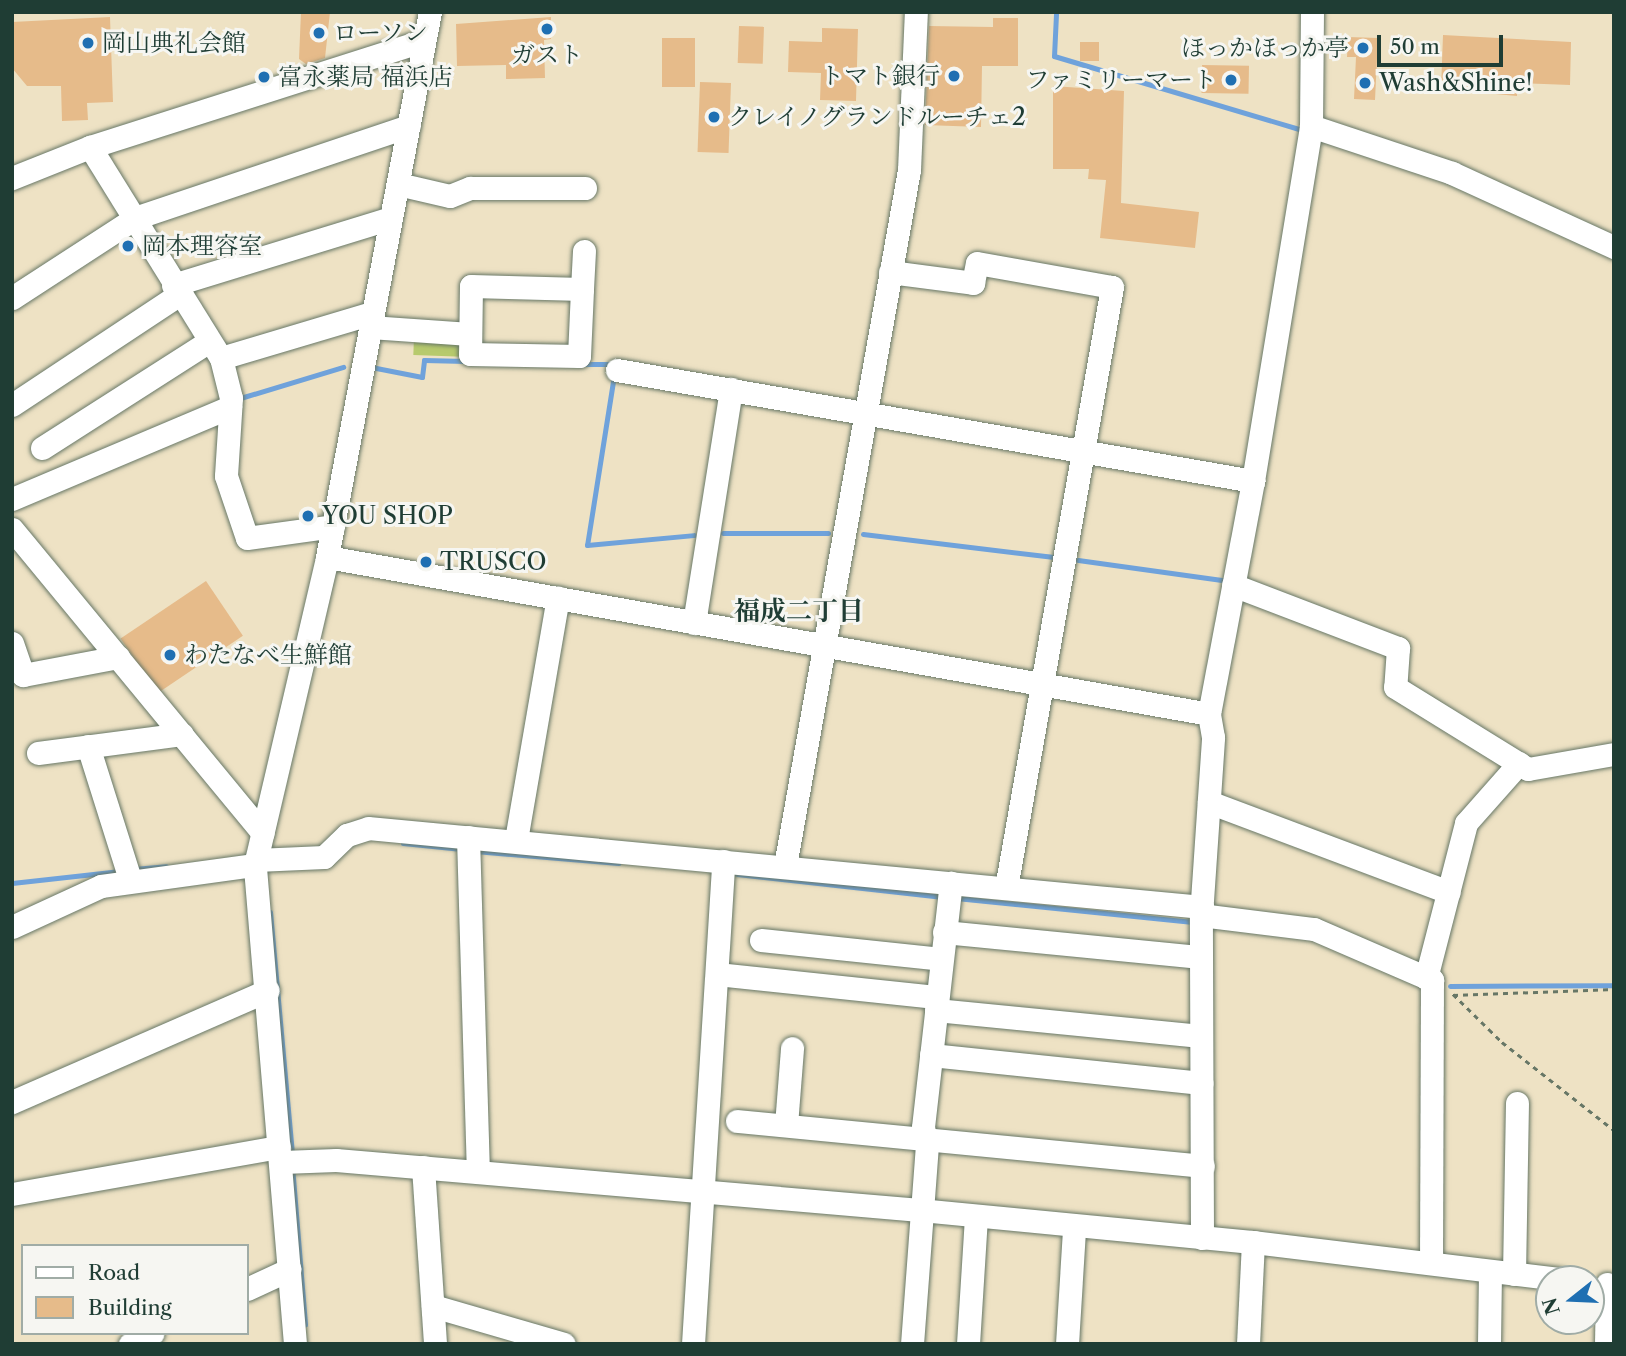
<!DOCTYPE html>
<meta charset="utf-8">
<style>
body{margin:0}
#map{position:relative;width:1626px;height:1356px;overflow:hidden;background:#eee2c4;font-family:"Libre Caslon Text","Noto Serif JP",serif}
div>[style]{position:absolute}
.green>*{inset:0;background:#b7ca6d;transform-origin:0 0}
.stream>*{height:5px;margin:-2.5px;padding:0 2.5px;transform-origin:2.5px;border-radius:2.5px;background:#6fa2db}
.building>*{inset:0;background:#e6bb8a;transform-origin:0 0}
.path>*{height:2.5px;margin-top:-1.25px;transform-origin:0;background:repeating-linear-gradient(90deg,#677766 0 5px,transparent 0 10px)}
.roads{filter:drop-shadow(0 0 2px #677766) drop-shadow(0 0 2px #677766)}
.minor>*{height:23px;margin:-11.5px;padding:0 11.5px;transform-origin:11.5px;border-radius:11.5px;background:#fff}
.dots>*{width:19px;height:19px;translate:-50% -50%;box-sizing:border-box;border:4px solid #f6f6f2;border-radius:50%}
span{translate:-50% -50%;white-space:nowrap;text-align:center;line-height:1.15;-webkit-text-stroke:6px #f6f6f2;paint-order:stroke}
.poi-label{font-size:24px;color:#1f3d34}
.left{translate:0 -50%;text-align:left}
.right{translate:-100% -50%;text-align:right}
.neighbourhood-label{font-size:26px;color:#1f3d34;font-weight:700}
.frame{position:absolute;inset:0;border:14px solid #1f3d34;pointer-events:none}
.legend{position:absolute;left:21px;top:1244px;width:228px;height:91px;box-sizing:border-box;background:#f6f6f2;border:2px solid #a0aca6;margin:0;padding:9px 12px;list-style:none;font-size:21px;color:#1f3d34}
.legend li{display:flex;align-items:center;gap:14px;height:35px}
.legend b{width:35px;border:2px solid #a0aca6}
.north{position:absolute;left:1535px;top:1265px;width:70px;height:70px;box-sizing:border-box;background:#f6f6f2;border:2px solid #a0aca6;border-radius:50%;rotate:252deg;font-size:19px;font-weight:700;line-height:28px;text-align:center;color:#1f3d34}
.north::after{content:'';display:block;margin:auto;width:24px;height:32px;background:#1f6fb2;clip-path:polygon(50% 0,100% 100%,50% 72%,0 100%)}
.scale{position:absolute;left:1377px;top:35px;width:126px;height:32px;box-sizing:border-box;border:4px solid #1f3d34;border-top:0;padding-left:9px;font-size:21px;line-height:24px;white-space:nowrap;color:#1f3d34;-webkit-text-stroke:5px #f6f6f2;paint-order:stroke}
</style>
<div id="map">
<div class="green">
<i style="left:414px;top:336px;width:49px;height:19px;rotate:2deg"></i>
</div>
<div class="stream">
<i style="left:1056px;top:14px;width:42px;rotate:92.7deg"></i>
<i style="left:1054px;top:56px;width:259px;rotate:16.6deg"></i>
<i style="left:581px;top:364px;width:32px"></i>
<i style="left:371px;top:367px;width:52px;rotate:11.1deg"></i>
<i style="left:422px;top:377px;width:17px;rotate:-83deg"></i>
<i style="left:424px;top:360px;width:42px;rotate:1.4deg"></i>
<i style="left:614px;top:375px;width:172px;rotate:99deg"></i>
<i style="left:587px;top:545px;width:107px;rotate:-5.3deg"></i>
<i style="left:237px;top:399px;width:111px;rotate:-16.8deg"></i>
<i style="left:723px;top:533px;width:105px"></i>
<i style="left:863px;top:534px;width:190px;rotate:6.9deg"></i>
<i style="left:1078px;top:560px;width:145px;rotate:7.9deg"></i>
<i style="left:403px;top:843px;width:59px;rotate:5.8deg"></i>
<i style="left:475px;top:851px;width:144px;rotate:4.8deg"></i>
<i style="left:134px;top:869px;width:32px;rotate:-5deg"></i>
<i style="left:737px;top:874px;width:207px;rotate:6.4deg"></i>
<i style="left:12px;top:883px;width:109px;rotate:-6.3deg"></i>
<i style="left:956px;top:898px;width:238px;rotate:5.8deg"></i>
<i style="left:270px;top:912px;width:245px;rotate:84.8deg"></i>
<i style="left:1450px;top:986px;width:164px;rotate:-0.3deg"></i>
<i style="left:292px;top:1166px;width:159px;rotate:85.3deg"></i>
</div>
<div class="building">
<i style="clip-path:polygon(301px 12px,330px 12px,325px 58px,306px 64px,299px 59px)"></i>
<i style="clip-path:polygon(110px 17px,113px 102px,87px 103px,88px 120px,62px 121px,61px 86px,27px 86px,12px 68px,12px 22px)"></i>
<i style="clip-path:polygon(551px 17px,551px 39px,544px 40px,545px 78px,506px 79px,506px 65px,457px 66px,456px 24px)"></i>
<i style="clip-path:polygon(993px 18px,1018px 18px,1018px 66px,982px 66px,981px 127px,925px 125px,929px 26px,993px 27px)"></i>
<i style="left:739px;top:26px;width:25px;height:37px;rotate:2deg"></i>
<i style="clip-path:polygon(822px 28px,858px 29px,856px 101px,820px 100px,821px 73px,788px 72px,789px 41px,822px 42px)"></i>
<i style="clip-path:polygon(1443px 35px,1571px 42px,1570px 85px,1517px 83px,1517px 96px,1441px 89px)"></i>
<i style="clip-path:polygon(1348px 37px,1378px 38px,1375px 100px,1354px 99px,1356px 57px,1347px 57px)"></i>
<i style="left:662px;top:38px;width:33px;height:49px"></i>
<i style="left:1080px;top:42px;width:19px;height:19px"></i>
<i style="left:1202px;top:65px;width:47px;height:28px;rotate:1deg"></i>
<i style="left:700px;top:82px;width:31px;height:70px;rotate:2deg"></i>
<i style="clip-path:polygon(1053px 86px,1124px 91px,1121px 203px,1199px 212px,1195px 248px,1100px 238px,1106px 180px,1088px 179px,1089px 169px,1053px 169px)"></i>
<i style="left:206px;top:581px;width:66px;height:103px;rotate:56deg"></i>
</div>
<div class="path">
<i style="left:1453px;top:994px;width:69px;rotate:44.4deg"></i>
<i style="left:1502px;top:1042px;width:142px;rotate:38.2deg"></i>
<i style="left:1453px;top:995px;width:161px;rotate:-2.1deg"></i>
</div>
<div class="roads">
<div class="minor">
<i style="left:1311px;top:126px;width:149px;rotate:18.4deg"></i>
<i style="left:1452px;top:173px;width:178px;rotate:24.6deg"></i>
<i style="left:90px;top:147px;width:248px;rotate:58.2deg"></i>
<i style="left:221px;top:358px;width:158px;rotate:-16.6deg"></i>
<i style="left:12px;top:178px;width:84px;rotate:-21.7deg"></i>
<i style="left:90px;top:147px;width:349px;rotate:-17.7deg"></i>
<i style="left:398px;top:184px;width:53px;rotate:13deg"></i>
<i style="left:450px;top:196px;width:22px;rotate:-22deg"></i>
<i style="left:470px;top:188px;width:115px"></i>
<i style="left:890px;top:272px;width:84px;rotate:7.5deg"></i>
<i style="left:973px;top:283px;width:20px;rotate:-79deg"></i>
<i style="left:977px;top:263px;width:137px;rotate:10.1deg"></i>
<i style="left:1112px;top:287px;width:610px;rotate:100deg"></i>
<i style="left:173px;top:285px;width:228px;rotate:-17.1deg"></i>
<i style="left:582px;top:289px;width:111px;rotate:-178.5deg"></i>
<i style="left:471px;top:286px;width:68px;rotate:90.8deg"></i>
<i style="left:470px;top:354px;width:109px;rotate:1.1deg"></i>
<i style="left:579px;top:356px;width:67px;rotate:-87.4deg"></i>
<i style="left:582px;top:289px;width:38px;rotate:-87deg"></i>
<i style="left:12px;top:298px;width:147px;rotate:-33deg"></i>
<i style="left:135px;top:218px;width:289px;rotate:-18.6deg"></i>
<i style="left:370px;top:327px;width:100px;rotate:4deg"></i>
<i style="left:221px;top:358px;width:41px;rotate:76deg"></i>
<i style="left:231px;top:398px;width:78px;rotate:93.7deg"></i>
<i style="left:226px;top:476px;width:65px;rotate:71.3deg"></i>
<i style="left:247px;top:538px;width:87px;rotate:-7.9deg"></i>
<i style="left:617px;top:370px;width:646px;rotate:9.9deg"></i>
<i style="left:12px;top:405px;width:199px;rotate:-33.5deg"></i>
<i style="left:42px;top:448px;width:198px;rotate:-32.6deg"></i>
<i style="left:12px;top:499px;width:237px;rotate:-22.9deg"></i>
<i style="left:12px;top:529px;width:394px;rotate:50.5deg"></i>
<i style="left:327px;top:557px;width:896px;rotate:10.09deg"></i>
<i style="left:1233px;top:585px;width:177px;rotate:20.9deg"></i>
<i style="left:1398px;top:648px;width:39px;rotate:94deg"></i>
<i style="left:1395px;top:687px;width:156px;rotate:31.7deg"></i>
<i style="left:1528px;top:769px;width:87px;rotate:-9.9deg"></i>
<i style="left:694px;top:623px;width:237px;rotate:-81deg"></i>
<i style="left:12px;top:643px;width:34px;rotate:71deg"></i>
<i style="left:23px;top:675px;width:97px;rotate:-10.7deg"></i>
<i style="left:88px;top:746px;width:139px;rotate:72.5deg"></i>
<i style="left:38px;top:753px;width:145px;rotate:-7.5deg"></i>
<i style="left:1209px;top:802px;width:256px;rotate:20.6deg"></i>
<i style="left:468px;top:837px;width:335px;rotate:88.3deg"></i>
<i style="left:516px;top:840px;width:246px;rotate:-80.2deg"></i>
<i style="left:256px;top:860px;width:68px;rotate:-2.5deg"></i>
<i style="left:324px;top:857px;width:32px;rotate:-44deg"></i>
<i style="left:347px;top:835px;width:22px;rotate:-18deg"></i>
<i style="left:368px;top:828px;width:838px;rotate:5.41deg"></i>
<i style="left:785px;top:866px;width:707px;rotate:-79.9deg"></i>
<i style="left:909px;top:170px;width:158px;rotate:-87.5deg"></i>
<i style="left:1201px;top:915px;width:114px;rotate:7.1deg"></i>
<i style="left:1314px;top:929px;width:129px;rotate:23.4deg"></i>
<i style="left:1432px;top:980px;width:282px;rotate:90.2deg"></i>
<i style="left:12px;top:927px;width:98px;rotate:-24.7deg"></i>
<i style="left:101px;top:886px;width:155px;rotate:-7.8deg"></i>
<i style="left:944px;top:932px;width:258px;rotate:5.6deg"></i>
<i style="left:761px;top:940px;width:181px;rotate:6deg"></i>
<i style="left:717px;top:974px;width:220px;rotate:6deg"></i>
<i style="left:1426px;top:978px;width:160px;rotate:-75.5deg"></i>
<i style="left:1466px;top:823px;width:80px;rotate:-48.5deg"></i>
<i style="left:936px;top:1010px;width:266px;rotate:5.6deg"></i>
<i style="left:931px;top:1055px;width:272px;rotate:5.9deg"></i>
<i style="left:12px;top:1102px;width:279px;rotate:-23.6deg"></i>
<i style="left:737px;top:1121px;width:468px;rotate:5.5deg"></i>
<i style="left:786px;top:1125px;width:77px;rotate:-85.5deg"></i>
<i style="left:282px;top:1162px;width:54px;rotate:-2.1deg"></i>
<i style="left:336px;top:1160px;width:586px;rotate:4.89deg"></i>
<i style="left:920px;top:1210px;width:335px;rotate:5.5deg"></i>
<i style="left:1253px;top:1242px;width:309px;rotate:6.9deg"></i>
<i style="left:423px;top:1167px;width:177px;rotate:86.1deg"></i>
<i style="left:12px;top:1194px;width:271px;rotate:-10deg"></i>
<i style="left:1202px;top:1238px;width:323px;rotate:-90.2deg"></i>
<i style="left:1201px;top:915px;width:178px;rotate:-86.1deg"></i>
<i style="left:1213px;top:737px;width:23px;rotate:-100deg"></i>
<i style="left:1209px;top:714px;width:237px;rotate:-79.3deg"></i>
<i style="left:1253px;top:481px;width:360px;rotate:-80.7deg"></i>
<i style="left:1311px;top:126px;width:114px;rotate:-89.5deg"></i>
<i style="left:1514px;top:1274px;width:171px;rotate:-89deg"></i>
<i style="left:247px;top:1289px;width:47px;rotate:-24.9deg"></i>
<i style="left:433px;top:1306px;width:136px;rotate:16.2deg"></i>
<i style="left:130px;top:1344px;width:25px;rotate:-26deg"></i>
<i style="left:295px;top:1344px;width:481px;rotate:-94.8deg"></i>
<i style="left:255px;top:865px;width:316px;rotate:-76.8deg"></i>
<i style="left:327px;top:557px;width:555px;rotate:-79.3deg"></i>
<i style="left:693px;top:1344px;width:484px;rotate:-86.4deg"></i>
<i style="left:912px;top:1344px;width:199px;rotate:-85.7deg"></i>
<i style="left:927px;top:1146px;width:19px;rotate:-102deg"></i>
<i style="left:923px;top:1127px;width:246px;rotate:-83.5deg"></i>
<i style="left:968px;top:1344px;width:127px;rotate:-86.4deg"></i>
<i style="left:1067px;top:1344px;width:116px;rotate:-86.5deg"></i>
<i style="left:1248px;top:1344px;width:102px;rotate:-87.2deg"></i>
<i style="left:1489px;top:1344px;width:73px;rotate:-89.2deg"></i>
<i style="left:1606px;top:1344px;width:60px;rotate:-89deg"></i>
</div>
</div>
<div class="dots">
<i style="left:547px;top:29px;background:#1f6fb2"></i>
<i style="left:319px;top:33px;background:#1f6fb2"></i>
<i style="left:88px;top:43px;background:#1f6fb2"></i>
<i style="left:1363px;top:48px;background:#1f6fb2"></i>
<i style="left:954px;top:76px;background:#1f6fb2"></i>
<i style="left:264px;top:77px;background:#1f6fb2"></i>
<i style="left:1231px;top:80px;background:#1f6fb2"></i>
<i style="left:1365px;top:83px;background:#1f6fb2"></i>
<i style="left:714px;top:117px;background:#1f6fb2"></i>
<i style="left:128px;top:246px;background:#1f6fb2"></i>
<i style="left:308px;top:516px;background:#1f6fb2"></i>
<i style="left:426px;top:562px;background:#1f6fb2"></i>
<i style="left:170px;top:655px;background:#1f6fb2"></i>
</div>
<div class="poi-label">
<span class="left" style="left:333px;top:33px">ローソン</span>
<span class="left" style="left:102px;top:43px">岡山典礼会館</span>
<span class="right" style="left:1349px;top:48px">ほっかほっか亭</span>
<span style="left:547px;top:55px">ガスト</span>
<span class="right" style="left:940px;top:76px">トマト銀行</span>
<span class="left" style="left:278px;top:77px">富永薬局 福浜店</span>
<span class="right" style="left:1217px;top:80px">ファミリーマート</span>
<span class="left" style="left:1379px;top:83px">Wash&amp;Shine!</span>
<span class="left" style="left:728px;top:117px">クレイノグランドルーチェ2</span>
<span class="left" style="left:142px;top:246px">岡本理容室</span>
<span class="left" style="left:322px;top:516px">YOU SHOP</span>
<span class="left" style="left:440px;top:562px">TRUSCO</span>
<span class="left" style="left:184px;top:655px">わたなべ生鮮館</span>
</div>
<div class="neighbourhood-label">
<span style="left:799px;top:612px">福成二丁目</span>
</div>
<div class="frame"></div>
<ul class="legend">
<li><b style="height:9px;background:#fff"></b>Road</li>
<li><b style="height:19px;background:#e6bb8a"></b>Building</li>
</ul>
<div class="north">N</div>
<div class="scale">50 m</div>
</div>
